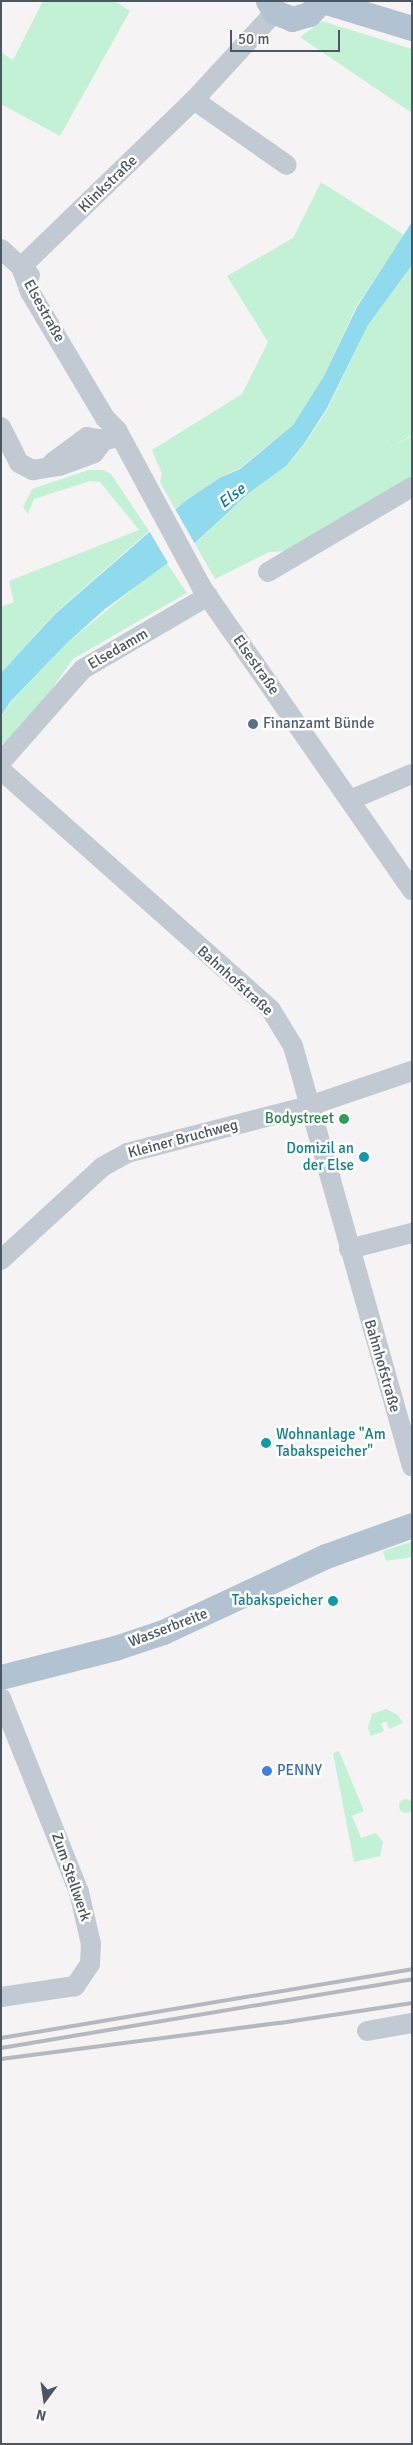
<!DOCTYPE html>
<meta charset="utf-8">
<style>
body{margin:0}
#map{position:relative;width:413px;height:2445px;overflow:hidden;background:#f5f3f3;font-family:Signika,sans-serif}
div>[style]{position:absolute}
.green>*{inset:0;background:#c3f1d5}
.round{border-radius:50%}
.water>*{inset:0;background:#90daee}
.pier>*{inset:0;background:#f5f3f3}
.minor>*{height:20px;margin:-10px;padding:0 10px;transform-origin:10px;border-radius:10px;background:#c1cad2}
.major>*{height:25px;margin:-12.5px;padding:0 12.5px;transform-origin:12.5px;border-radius:12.5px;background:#b3c2d1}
.rail>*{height:4px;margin:-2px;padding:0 2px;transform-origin:2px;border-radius:2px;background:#b5b8bd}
.dots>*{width:14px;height:14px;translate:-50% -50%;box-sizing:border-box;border:2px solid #fff;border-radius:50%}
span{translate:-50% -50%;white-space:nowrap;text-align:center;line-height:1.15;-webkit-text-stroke:5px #fff;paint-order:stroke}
.street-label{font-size:15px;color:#4a5661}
.service-label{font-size:15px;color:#4e5e75}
.left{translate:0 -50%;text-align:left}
.leisure-label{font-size:15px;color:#27864d}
.right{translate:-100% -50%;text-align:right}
.culture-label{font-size:15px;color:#0d838f}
.shop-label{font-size:15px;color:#366cbe}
.water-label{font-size:16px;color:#0c7c9b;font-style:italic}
.frame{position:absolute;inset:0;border:2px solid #4a5661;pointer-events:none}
.north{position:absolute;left:20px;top:2375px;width:50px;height:50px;-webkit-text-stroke:4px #fff;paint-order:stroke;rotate:194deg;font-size:14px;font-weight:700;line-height:20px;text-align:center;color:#4a5661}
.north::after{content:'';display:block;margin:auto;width:18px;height:22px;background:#4a5661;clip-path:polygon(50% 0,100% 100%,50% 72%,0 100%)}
.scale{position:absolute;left:230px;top:30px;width:110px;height:22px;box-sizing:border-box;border:2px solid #4a5661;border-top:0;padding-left:6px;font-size:15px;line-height:18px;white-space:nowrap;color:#4a5661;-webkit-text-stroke:4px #fff;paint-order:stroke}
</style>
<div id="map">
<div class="green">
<i style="clip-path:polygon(43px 1px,115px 1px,130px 11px,60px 136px,1px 104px,1px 52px,13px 60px)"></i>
<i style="clip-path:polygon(322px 21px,412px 49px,412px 113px,300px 37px)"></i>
<i style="clip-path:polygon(321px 182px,404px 235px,356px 307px,324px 376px,293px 425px,240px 468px,218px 478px,175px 509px,160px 482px,162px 474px,152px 450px,242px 394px,268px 342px,227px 276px,293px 238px)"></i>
<i style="clip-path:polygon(412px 265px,412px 435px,385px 451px,412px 436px,412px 479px,292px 551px,269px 552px,215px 579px,195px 544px,249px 493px,286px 466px,305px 444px,328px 408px,368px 325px)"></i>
<i style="clip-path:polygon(88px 470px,103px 470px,111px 474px,149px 531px,55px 613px,1px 673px,1px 607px,14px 602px,9px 581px,139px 530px,100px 482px,90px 481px,34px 499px,28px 514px,23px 507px,32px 489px)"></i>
<i style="clip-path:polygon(166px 562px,187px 593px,73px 659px,30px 720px,1px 746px,1px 717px,12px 701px,68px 642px)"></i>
<i style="clip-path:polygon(411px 1542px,412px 1557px,386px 1561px,383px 1551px)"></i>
<i style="clip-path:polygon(386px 1709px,398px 1715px,403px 1723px,389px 1729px,386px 1721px,381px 1724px,384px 1731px,371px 1736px,368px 1728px,372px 1714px)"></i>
<i style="clip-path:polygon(339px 1751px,364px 1811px,352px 1816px,361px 1838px,376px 1833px,383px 1842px,380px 1856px,354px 1862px,333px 1753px)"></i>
<i class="round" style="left:399px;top:1799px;width:14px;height:14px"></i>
</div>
<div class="water">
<i style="clip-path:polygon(412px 222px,412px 265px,368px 325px,327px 408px,304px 444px,286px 466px,249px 493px,195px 543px,105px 609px,68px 642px,11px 701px,1px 716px,1px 673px,55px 614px,184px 502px,219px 478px,240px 469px,293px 425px,324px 376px,357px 307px)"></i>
</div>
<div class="pier">
<i style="clip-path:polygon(174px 507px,196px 546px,168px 563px,148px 529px)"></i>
</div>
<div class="minor">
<i style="left:194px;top:100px;width:113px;rotate:35deg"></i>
<i style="left:1px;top:249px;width:39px;rotate:42deg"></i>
<i style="left:21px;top:267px;width:27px;rotate:70deg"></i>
<i style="left:30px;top:292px;width:147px;rotate:59.2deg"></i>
<i style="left:105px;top:418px;width:17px;rotate:45deg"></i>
<i style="left:117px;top:430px;width:179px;rotate:61.7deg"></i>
<i style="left:202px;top:588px;width:368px;rotate:55.2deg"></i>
<i style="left:21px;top:267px;width:240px;rotate:-44deg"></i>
<i style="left:194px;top:100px;width:120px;rotate:-47.4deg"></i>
<i style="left:1px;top:427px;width:40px;rotate:63.4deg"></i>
<i style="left:19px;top:463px;width:16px;rotate:27deg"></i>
<i style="left:33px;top:470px;width:26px;rotate:-9deg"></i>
<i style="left:59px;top:466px;width:37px;rotate:-20deg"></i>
<i style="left:94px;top:453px;width:16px;rotate:-52deg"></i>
<i style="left:53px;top:462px;width:42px;rotate:-36.3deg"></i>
<i style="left:87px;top:437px;width:17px;rotate:10deg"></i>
<i style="left:104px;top:440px;width:11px;rotate:-10deg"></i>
<i style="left:268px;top:572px;width:167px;rotate:-30.6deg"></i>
<i style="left:1px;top:762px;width:124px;rotate:-48.6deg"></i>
<i style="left:83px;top:669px;width:145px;rotate:-30.3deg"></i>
<i style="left:1px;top:770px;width:361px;rotate:41.6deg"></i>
<i style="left:271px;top:1010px;width:42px;rotate:58.6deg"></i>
<i style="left:293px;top:1046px;width:437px;rotate:74.2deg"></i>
<i style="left:350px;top:800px;width:67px;rotate:-22.8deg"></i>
<i style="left:349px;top:1249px;width:65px;rotate:-14.3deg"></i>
<i style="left:1px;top:1260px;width:137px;rotate:-42.6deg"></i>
<i style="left:102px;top:1167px;width:29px;rotate:-29deg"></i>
<i style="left:127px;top:1153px;width:191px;rotate:-14.5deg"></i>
<i style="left:312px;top:1105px;width:106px;rotate:-18.8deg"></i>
<i style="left:1px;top:1698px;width:209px;rotate:68.1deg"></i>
<i style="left:79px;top:1892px;width:53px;rotate:77deg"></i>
<i style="left:91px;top:1944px;width:20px;rotate:93deg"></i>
<i style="left:90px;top:1964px;width:27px;rotate:124deg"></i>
<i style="left:75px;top:1986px;width:75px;rotate:171.5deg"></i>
<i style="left:367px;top:2031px;width:46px;rotate:-10.1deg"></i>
</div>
<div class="major">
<i style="left:268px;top:1px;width:13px;rotate:58deg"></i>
<i style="left:275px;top:12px;width:18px;rotate:22deg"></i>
<i style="left:292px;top:19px;width:18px;rotate:-16deg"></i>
<i style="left:309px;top:14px;width:18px;rotate:-47deg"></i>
<i style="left:323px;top:1px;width:93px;rotate:16.9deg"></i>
<i style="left:1px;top:1677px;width:118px;rotate:-14.3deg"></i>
<i style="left:115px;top:1648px;width:51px;rotate:-18.4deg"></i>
<i style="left:163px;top:1632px;width:180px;rotate:-25deg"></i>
<i style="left:326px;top:1556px;width:91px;rotate:-19.8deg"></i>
</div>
<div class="rail">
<i style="left:1px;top:2038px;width:417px;rotate:-9.5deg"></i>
<i style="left:1px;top:2048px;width:417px;rotate:-9.5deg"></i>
<i style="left:1px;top:2059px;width:281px;rotate:-7.4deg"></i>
<i style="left:280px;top:2023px;width:134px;rotate:-8.6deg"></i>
</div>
<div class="dots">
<i style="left:253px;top:724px;background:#5c6f8a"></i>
<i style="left:344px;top:1119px;background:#2e9e5b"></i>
<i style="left:364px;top:1157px;background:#0f9aa8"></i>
<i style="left:266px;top:1443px;background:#0f9aa8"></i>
<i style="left:333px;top:1601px;background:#0f9aa8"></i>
<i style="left:267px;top:1771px;background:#3f7fe0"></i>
</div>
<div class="street-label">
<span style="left:108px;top:184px;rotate:-44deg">Klinkstraße</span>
<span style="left:44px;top:311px;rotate:61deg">Elsestraße</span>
<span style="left:118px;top:649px;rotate:-30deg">Elsedamm</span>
<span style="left:256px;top:665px;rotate:55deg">Elsestraße</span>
<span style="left:235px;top:981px;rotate:42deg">Bahnhofstraße</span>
<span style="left:183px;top:1139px;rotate:-15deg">Kleiner Bruchweg</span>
<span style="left:382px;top:1366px;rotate:74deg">Bahnhofstraße</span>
<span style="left:168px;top:1628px;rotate:-21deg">Wasserbreite</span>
<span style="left:71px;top:1877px;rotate:71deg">Zum Stellwerk</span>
</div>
<div class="service-label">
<span class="left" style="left:263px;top:724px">Finanzamt Bünde</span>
</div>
<div class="leisure-label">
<span class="right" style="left:334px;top:1119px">Bodystreet</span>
</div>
<div class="culture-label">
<span class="right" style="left:354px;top:1157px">Domizil an<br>der Else</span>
<span class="left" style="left:276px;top:1443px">Wohnanlage "Am<br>Tabakspeicher"</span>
<span class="right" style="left:323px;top:1601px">Tabakspeicher</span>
</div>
<div class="shop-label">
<span class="left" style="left:277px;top:1771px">PENNY</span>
</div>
<div class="water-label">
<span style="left:232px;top:496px;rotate:-38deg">Else</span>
</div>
<div class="frame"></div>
<div class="north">N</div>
<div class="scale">50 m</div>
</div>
